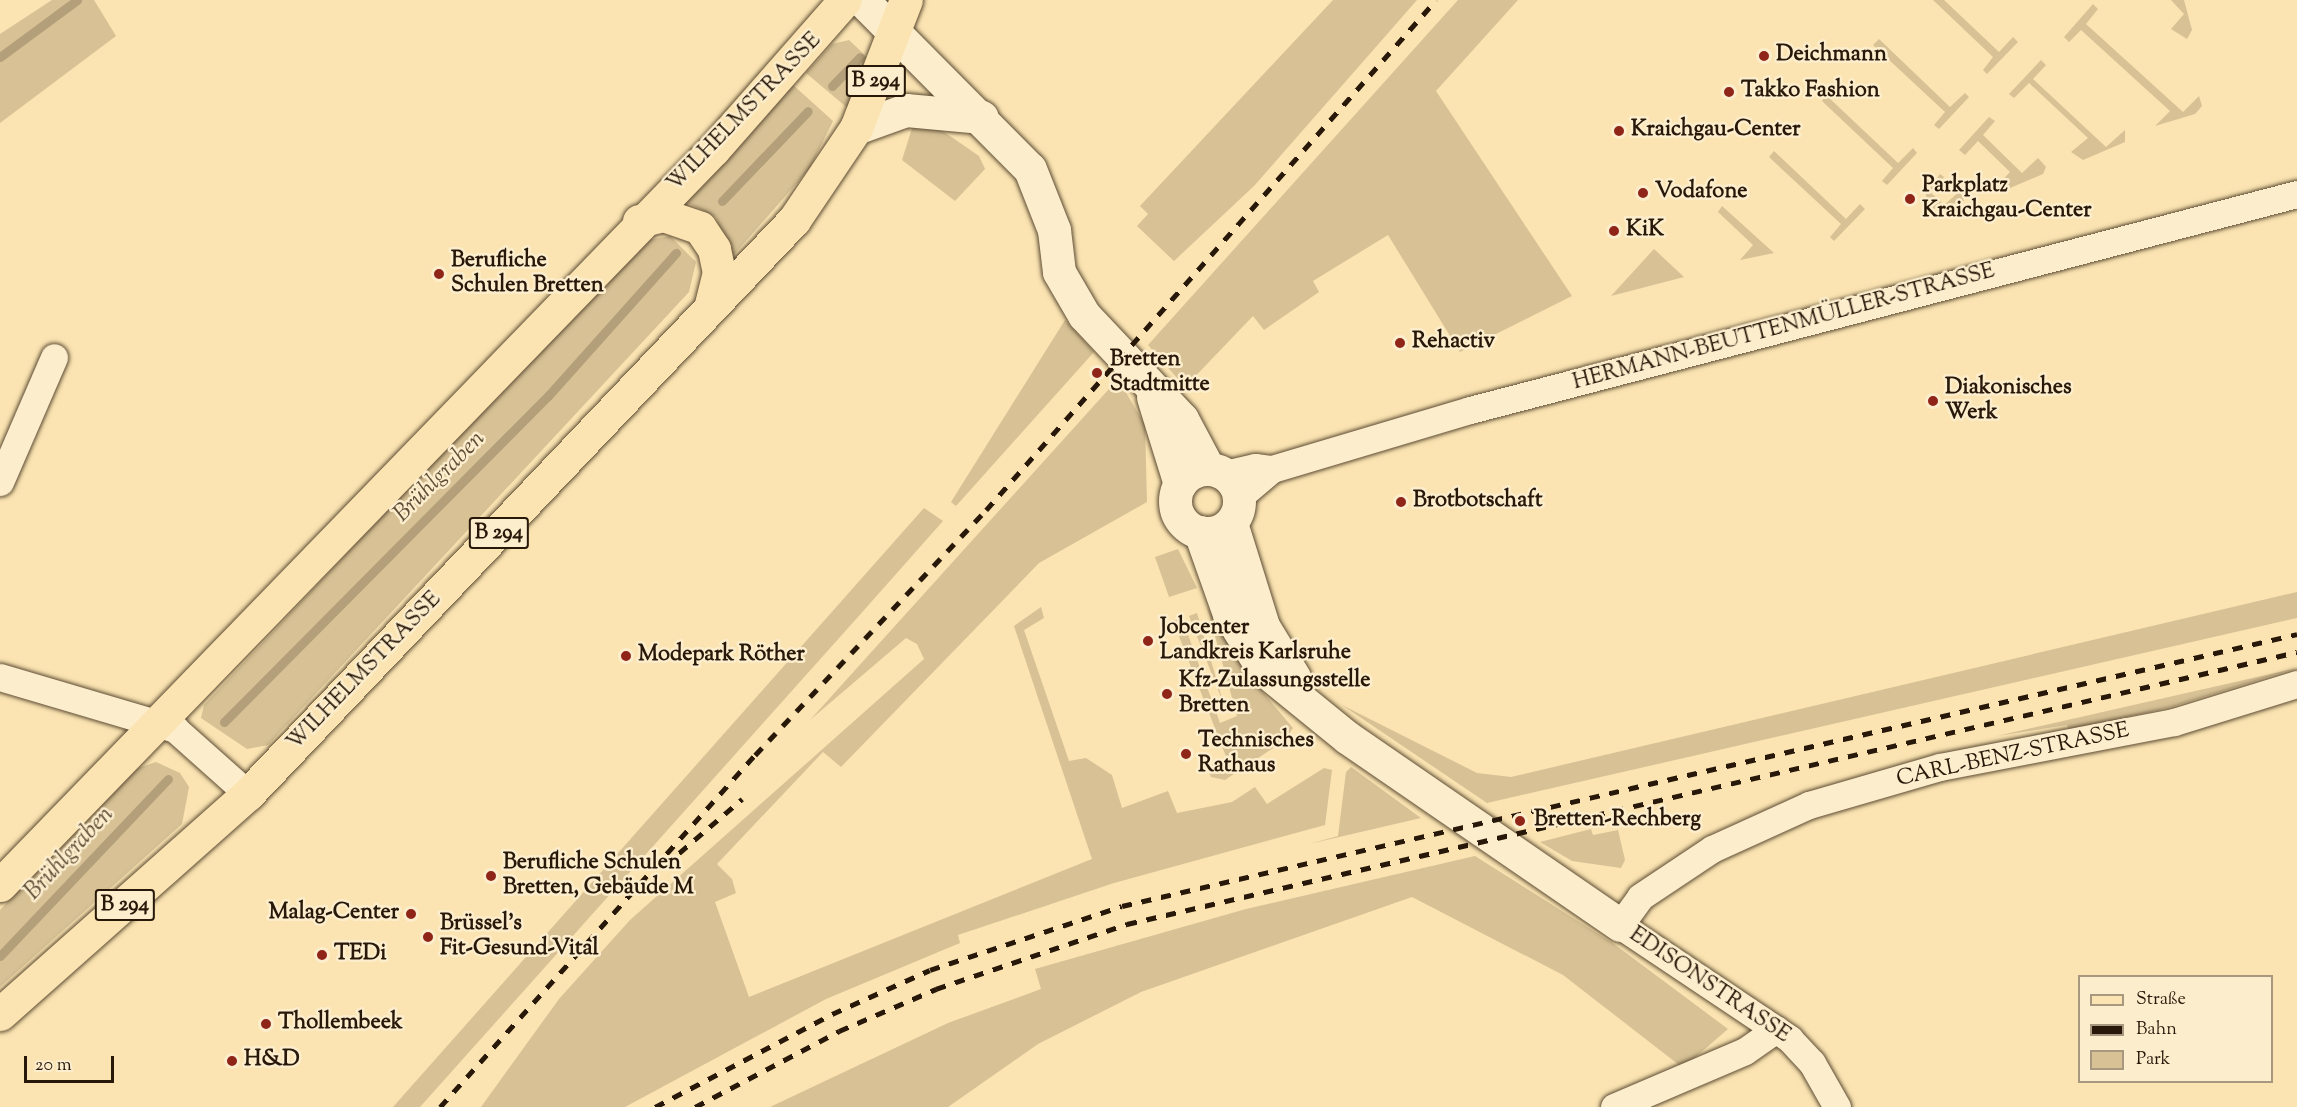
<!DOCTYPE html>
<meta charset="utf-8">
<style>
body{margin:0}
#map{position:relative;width:2297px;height:1107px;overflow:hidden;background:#fbe4b2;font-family:"Sorts Mill Goudy",serif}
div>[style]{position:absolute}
.green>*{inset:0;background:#d7c195}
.stream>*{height:9px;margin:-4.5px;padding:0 4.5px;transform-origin:4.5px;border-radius:4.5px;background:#b39f79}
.roads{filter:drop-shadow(0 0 2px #5c4b33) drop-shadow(0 0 2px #5c4b33)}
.minor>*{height:27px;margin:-13.5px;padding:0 13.5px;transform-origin:13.5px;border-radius:13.5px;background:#fcedcd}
.tertiary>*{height:33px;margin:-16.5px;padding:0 16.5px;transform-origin:16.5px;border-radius:16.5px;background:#fcedcd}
.tertiary>.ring{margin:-16.5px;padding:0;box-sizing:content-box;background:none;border:33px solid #fcedcd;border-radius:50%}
.primary>*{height:33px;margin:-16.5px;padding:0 16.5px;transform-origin:16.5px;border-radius:16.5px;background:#fbe4b2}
.rail>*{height:4.5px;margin-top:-2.25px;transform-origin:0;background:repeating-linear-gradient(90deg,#271809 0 10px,transparent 0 20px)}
.dots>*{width:16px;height:16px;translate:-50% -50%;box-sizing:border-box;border:3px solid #fcedcd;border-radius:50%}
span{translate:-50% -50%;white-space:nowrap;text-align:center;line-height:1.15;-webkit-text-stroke:5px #fcedcd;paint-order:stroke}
.shield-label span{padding:2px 4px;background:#fcedcd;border:2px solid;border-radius:4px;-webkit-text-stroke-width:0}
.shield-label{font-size:21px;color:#271809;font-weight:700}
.poi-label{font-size:22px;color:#271809;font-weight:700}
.left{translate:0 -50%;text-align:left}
.right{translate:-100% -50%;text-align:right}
.street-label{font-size:22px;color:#271809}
.water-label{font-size:24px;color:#5f4e36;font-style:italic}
.legend{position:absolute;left:2078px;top:975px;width:195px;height:108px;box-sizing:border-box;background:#fcedcd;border:2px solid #a7987f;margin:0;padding:8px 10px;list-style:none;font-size:18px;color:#271809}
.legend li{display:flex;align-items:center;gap:12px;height:30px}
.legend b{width:30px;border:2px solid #a7987f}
.scale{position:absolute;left:24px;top:1056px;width:90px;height:27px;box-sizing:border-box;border:3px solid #271809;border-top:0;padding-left:8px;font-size:18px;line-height:21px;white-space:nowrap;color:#271809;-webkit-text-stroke:4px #fcedcd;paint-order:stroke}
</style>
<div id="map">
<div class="green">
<i style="clip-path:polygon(52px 0,94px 0,116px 36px,0 123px,0 34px)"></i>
<i style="clip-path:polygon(1333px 0,1417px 0,1255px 185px,1174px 261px,1137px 226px,1148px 214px,1140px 206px)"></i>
<i style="clip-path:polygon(1458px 0,1518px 0,1436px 91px,1572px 296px,1460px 352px,1388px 235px,1313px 281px,1319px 292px,1264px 330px,1253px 316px,1185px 387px,1148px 345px)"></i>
<i style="clip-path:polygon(1933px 0,1944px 0,1999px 52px,2013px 37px,2018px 42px,1987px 74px,1983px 70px,1993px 57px)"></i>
<i style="clip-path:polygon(2171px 0,2184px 0,2192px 30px,2187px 39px,2171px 29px,2184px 14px)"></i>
<i style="clip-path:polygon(2093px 4px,2098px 9px,2086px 24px,2183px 112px,2199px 96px,2202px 106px,2195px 114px,2155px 126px,2170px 111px,2081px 30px,2069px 42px,2064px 37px)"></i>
<i style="clip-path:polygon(1879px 39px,1950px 107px,1965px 93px,1969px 97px,1939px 129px,1934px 125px,1945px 112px,1873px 45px)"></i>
<i style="clip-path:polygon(849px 40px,867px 57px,851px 111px,806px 73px,832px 44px)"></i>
<i style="clip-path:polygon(2041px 60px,2046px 65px,2033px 79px,2106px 147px,2125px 130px,2125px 142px,2083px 160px,2071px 152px,2088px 138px,2029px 83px,2014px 98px,2009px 94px)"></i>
<i style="clip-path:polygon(792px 84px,833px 121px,810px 168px,731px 258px,716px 217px,682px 200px)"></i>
<i style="clip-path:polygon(1826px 95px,1898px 163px,1913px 148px,1917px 153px,1887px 185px,1882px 181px,1893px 168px,1822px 101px)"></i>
<i style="clip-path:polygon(1989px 117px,1995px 121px,1983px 135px,2022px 173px,2038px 158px,2046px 167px,2043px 174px,2003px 191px,1997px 186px,2010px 172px,1978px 141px,1965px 155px,1959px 150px)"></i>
<i style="clip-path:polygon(914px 122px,937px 127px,979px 156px,985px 169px,955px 201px,902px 160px)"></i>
<i style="clip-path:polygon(1774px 151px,1846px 219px,1860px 204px,1865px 209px,1834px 241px,1830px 237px,1841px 224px,1769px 157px)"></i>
<i style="clip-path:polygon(1940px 174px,1944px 177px,1930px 192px,1944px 205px,1960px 191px,1964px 201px,1934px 209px,1927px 204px,1926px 194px)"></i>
<i style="clip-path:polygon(1722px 206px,1774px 253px,1740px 260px,1753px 245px,1718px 212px)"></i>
<i style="clip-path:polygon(670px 236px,696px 262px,689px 292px,268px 745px,247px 749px,201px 718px,204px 705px,630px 253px,643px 241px)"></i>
<i style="clip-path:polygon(1654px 249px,1684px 277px,1611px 296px)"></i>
<i style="clip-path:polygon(1065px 320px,1094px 352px,956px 506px,951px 502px)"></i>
<i style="clip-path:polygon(1118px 379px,1145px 425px,1147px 502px,1039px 563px,841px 767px,823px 752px,717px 864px,732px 879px,736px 893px,715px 902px,749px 997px,1092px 859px,1014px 626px,1041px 607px,1044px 618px,1024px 630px,1069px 761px,1086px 758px,1112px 775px,1122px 808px,1168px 791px,1177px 813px,1232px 802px,1255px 787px,1267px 804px,1324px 768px,1332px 770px,1325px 825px,1114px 883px,958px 935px,960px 943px,826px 999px,625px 1107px,481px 1107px,559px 999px,630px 920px,924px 659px,917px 644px,906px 638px,810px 720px)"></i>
<i style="clip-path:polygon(924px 508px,943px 521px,857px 618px,420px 1107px,393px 1107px)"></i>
<i style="clip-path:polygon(1178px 549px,1197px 588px,1169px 597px,1155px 557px)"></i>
<i style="clip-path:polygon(2297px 592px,2297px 618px,1487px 803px,1342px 705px,1477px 773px,1511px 777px)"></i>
<i style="clip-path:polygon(1207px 607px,1250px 677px,1293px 728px,1285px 740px,1225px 780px,1211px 777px,1206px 766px,1227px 759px,1173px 621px,1182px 618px,1220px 723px,1237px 716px)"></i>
<i style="clip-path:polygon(1197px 613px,1224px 705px,1189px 616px)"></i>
<i style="clip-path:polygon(2297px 668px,2171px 707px,2069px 730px,2067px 725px,1997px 736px)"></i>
<i style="clip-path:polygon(156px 762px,180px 773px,189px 787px,182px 824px,0 987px,0 910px,132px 770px)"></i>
<i style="clip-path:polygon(1351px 767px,1421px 818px,1309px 844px,1338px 836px,1346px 772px)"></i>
<i style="clip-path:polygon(1591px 829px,1593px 835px,1618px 830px,1625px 860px,1621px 868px,1572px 861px,1540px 842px)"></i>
<i style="clip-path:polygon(1475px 856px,1614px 944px,1728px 1029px,1683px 1068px,1563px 975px,1412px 897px,1141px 992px,1038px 1044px,948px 1107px,770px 1107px,948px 1023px,1041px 989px,1035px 969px,1246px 909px)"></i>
</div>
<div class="stream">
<i style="left:0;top:57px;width:96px;rotate:-36.5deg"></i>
<i style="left:832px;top:86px;width:40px;rotate:-46deg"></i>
<i style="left:722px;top:201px;width:124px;rotate:-46.3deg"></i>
<i style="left:224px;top:722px;width:460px;rotate:-45.2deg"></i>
<i style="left:548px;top:396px;width:192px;rotate:-48.2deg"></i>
<i style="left:0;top:956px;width:244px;rotate:-46.5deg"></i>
</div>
<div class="roads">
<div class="minor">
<i style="left:1225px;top:474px;width:31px;rotate:-13deg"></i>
<i style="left:1255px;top:467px;width:17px;rotate:7deg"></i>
<i style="left:1272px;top:469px;width:207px;rotate:-16.6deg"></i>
<i style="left:1470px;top:410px;width:855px;rotate:-14.64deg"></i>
<i style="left:0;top:482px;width:136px;rotate:-66.6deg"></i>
<i style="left:1239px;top:497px;width:43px;rotate:-40.3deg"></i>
<i style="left:0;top:677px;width:183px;rotate:16.5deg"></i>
<i style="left:175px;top:729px;width:98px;rotate:41.7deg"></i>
<i style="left:1614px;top:1107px;width:142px;rotate:-23.1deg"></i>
<i style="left:1745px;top:1051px;width:38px;rotate:-35deg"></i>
<i style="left:1837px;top:1107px;width:51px;rotate:-119.6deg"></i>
<i style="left:1812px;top:1063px;width:33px;rotate:-133deg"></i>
<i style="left:1790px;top:1039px;width:205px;rotate:-146.2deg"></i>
<i style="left:1620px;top:925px;width:34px;rotate:-54deg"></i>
<i style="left:1640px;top:897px;width:87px;rotate:-33.7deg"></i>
<i style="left:1712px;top:849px;width:107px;rotate:-24.4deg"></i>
<i style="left:1809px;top:805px;width:136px;rotate:-16.2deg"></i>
<i style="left:1940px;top:767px;width:238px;rotate:-10.9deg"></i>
<i style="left:2174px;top:722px;width:129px;rotate:-17.2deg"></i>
</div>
<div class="tertiary">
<i style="left:862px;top:0;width:238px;rotate:45.2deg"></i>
<i style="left:1030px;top:169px;width:66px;rotate:68.5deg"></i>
<i style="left:1054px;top:230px;width:42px;rotate:83.2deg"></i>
<i style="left:1059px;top:272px;width:50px;rotate:59.8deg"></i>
<i style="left:1084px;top:315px;width:143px;rotate:46.7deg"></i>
<i style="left:1182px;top:419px;width:55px;rotate:62deg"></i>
<i style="left:856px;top:128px;width:53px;rotate:-19.8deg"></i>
<i style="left:906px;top:110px;width:76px;rotate:5.3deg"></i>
<i style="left:1153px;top:397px;width:91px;rotate:72.8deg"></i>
<i class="ring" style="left:1175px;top:469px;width:31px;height:31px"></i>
<i style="left:1231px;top:523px;width:108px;rotate:72.7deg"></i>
<i style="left:1263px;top:626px;width:60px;rotate:58.7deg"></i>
<i style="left:1200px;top:532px;width:87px;rotate:70.5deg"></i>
<i style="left:1229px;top:614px;width:65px;rotate:58.3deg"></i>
<i style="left:1263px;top:669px;width:109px;rotate:39.1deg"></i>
<i style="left:1348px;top:738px;width:330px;rotate:34.5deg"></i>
</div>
<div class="primary">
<i style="left:639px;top:221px;width:25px;rotate:-14deg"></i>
<i style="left:663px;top:215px;width:39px;rotate:19deg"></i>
<i style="left:700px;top:228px;width:25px;rotate:56deg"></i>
<i style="left:714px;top:249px;width:24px;rotate:78deg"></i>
<i style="left:719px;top:272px;width:37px;rotate:104deg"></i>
<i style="left:0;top:885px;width:1025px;rotate:-45.87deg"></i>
<i style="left:714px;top:149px;width:198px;rotate:-48.7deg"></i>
<i style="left:0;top:1014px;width:332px;rotate:-41.6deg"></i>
<i style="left:248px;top:794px;width:792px;rotate:-46.43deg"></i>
<i style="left:794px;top:220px;width:111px;rotate:-56deg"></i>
<i style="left:856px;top:128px;width:137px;rotate:-68.7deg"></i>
</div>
</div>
<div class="rail">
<i style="left:664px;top:866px;width:103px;rotate:-40.7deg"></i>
<i style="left:440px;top:1107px;width:472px;rotate:-48.2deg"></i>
<i style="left:755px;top:755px;width:337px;rotate:-46.7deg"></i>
<i style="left:986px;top:510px;width:680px;rotate:-48.58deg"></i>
<i style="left:655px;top:1107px;width:200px;rotate:-27.7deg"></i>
<i style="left:832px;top:1014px;width:107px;rotate:-24.2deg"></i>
<i style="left:930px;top:970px;width:202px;rotate:-18.4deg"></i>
<i style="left:1122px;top:906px;width:1206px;rotate:-13.03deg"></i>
<i style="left:695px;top:1107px;width:163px;rotate:-27.8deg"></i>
<i style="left:839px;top:1031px;width:106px;rotate:-23.4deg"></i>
<i style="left:936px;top:989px;width:202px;rotate:-18.8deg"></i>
<i style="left:1127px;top:924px;width:1201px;rotate:-13.09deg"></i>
</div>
<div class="dots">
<i style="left:1764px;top:56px;background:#8f2418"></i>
<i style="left:1729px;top:92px;background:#8f2418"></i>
<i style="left:1619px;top:131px;background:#8f2418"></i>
<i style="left:1643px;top:193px;background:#8f2418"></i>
<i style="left:1910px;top:199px;background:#8f2418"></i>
<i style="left:1614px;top:231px;background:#8f2418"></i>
<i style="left:439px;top:274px;background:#8f2418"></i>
<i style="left:1400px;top:343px;background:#8f2418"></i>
<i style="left:1097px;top:373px;background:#8f2418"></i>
<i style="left:1933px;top:401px;background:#8f2418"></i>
<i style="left:1401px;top:502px;background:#8f2418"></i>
<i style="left:1148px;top:641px;background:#8f2418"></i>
<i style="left:626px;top:656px;background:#8f2418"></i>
<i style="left:1167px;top:694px;background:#8f2418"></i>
<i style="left:1186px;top:754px;background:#8f2418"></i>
<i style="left:1520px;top:821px;background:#8f2418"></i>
<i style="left:491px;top:876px;background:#8f2418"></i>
<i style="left:411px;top:914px;background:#8f2418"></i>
<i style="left:428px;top:937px;background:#8f2418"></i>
<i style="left:322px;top:955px;background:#8f2418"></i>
<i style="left:266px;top:1024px;background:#8f2418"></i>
<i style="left:232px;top:1061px;background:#8f2418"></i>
</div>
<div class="shield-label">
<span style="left:876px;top:81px">B 294</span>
<span style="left:499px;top:533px">B 294</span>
<span style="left:125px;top:905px">B 294</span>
</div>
<div class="poi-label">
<span class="left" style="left:1776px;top:56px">Deichmann</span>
<span class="left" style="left:1741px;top:92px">Takko Fashion</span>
<span class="left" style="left:1631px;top:131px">Kraichgau-Center</span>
<span class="left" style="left:1922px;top:199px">Parkplatz<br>Kraichgau-Center</span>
<span class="left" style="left:1655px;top:193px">Vodafone</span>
<span class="left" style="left:1626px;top:231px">KiK</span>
<span class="left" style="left:451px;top:274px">Berufliche<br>Schulen Bretten</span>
<span class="left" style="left:1412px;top:343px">Rehactiv</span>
<span class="left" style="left:1110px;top:373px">Bretten<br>Stadtmitte</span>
<span class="left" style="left:1945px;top:401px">Diakonisches<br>Werk</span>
<span class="left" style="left:1413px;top:502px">Brotbotschaft</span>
<span class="left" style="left:1160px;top:641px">Jobcenter<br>Landkreis Karlsruhe</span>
<span class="left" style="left:638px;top:656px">Modepark Röther</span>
<span class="left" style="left:1179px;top:694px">Kfz-Zulassungsstelle<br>Bretten</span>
<span class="left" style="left:1198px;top:754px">Technisches<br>Rathaus</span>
<span class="left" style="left:1534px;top:821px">Bretten-Rechberg</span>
<span class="left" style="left:503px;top:876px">Berufliche Schulen<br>Bretten, Gebäude M</span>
<span class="right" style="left:399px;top:914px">Malag-Center</span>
<span class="left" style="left:440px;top:937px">Brüssel's<br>Fit-Gesund-Vital</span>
<span class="left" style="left:334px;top:955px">TEDi</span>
<span class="left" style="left:278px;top:1024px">Thollembeek</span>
<span class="left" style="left:244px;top:1061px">H&amp;D</span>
</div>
<div class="street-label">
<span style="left:745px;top:113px;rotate:-46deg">WILHELMSTRASSE</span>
<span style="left:1784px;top:328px;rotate:-15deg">HERMANN-BEUTTENMÜLLER-STRASSE</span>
<span style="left:365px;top:672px;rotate:-46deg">WILHELMSTRASSE</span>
<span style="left:2013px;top:756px;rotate:-12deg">CARL-BENZ-STRASSE</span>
<span style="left:1709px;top:986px;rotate:34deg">EDISONSTRASSE</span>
</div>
<div class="water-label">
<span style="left:440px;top:477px;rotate:-45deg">Brühlgraben</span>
<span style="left:70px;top:854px;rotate:-47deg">Brühlgraben</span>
</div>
<ul class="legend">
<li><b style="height:8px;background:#fbe4b2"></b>Straße</li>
<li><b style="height:8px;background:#271809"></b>Bahn</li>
<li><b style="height:16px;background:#d7c195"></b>Park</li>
</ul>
<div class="scale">20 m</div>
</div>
